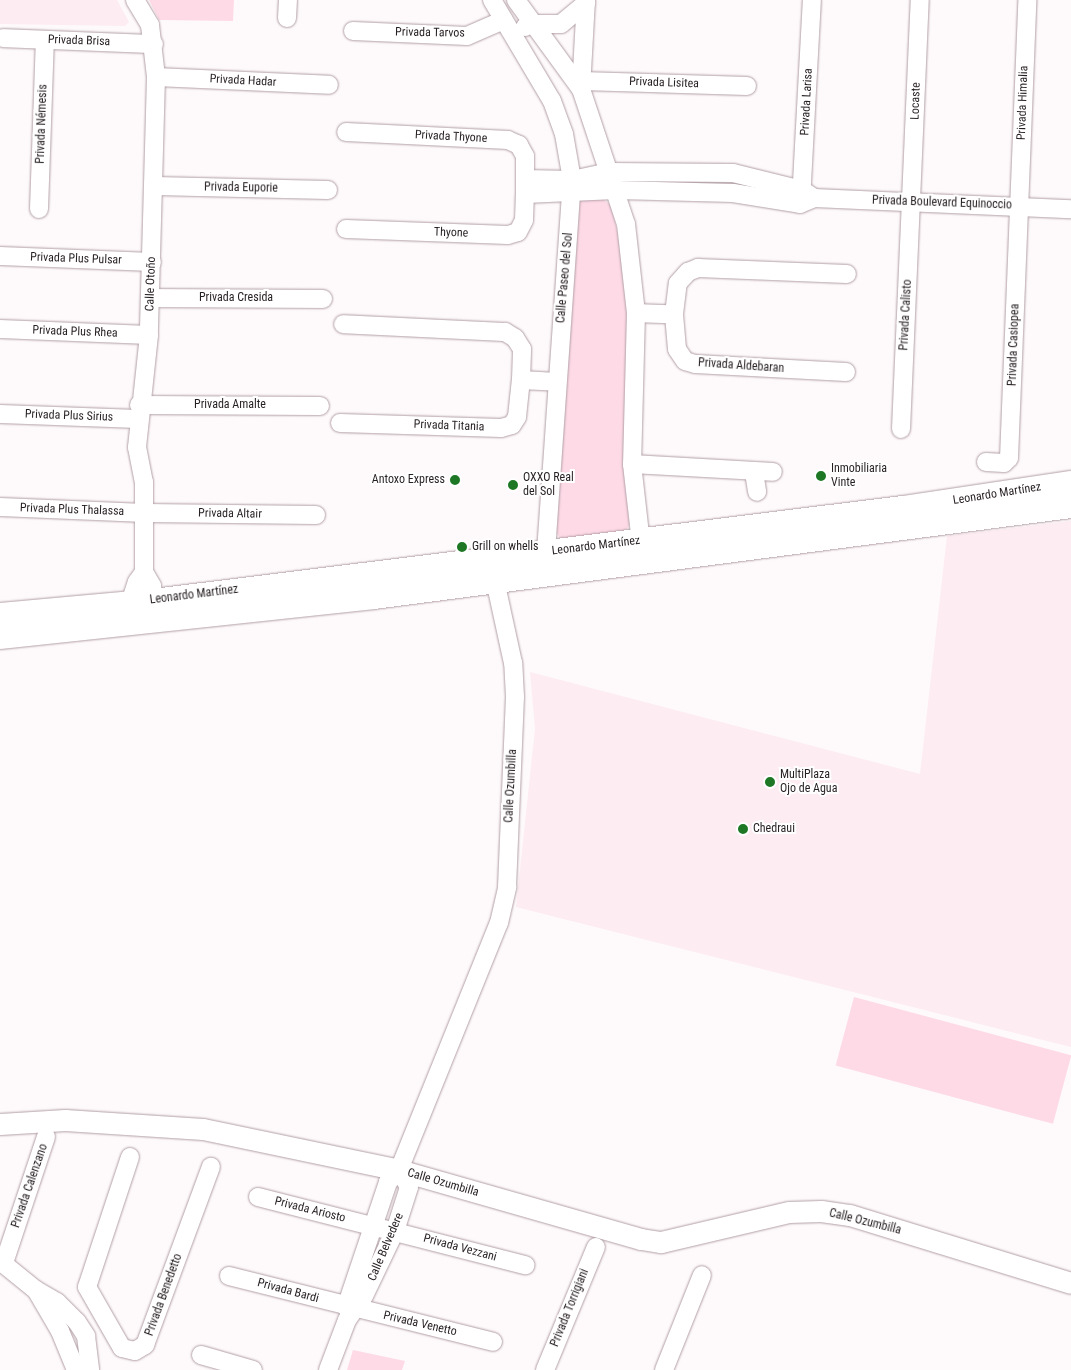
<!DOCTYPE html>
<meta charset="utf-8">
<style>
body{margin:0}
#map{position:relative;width:1071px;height:1370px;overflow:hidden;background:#fefafb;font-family:"Roboto Condensed",sans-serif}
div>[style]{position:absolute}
.built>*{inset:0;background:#fdecf2}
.green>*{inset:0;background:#fedae7;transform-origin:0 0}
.roads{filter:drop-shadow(0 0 1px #b29fa6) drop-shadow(0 0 1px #b29fa6)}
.minor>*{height:18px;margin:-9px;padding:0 9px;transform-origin:9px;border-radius:9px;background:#fff}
.tertiary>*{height:21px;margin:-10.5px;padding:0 10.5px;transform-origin:10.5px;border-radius:10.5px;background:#fff}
.secondary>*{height:24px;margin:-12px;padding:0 12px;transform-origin:12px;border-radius:12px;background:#fff}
.dots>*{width:14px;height:14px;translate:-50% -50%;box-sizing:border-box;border:2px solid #fff;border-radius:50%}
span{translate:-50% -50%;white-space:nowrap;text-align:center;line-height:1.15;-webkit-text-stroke:4px #fff;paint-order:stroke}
.street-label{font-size:12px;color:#261f21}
.poi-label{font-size:12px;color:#261f21}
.left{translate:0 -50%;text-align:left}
.right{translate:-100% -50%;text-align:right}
</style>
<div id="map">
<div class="built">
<i style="clip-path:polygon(0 0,117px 0,129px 22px,125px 26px,0 24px)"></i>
<i style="clip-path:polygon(1071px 521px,1071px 1047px,516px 907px,535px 729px,530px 672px,920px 774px,947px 536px)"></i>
</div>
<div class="green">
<i style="clip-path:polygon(149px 0,234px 0,233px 21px,159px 20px)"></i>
<i style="clip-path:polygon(600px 197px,611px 205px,621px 247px,627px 296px,626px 471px,630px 525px,624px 532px,560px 539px,555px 530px,577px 208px,580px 201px)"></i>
<i style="left:854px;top:997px;width:225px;height:71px;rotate:15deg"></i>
<i style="clip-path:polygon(353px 1350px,405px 1361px,402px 1370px,347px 1370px)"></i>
</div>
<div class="roads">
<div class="minor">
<i style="left:135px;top:0;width:29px;rotate:59deg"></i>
<i style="left:150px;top:25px;width:52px;rotate:83.4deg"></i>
<i style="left:156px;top:77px;width:258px;rotate:91.6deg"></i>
<i style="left:149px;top:335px;width:113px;rotate:96.1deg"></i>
<i style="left:137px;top:447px;width:36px;rotate:79deg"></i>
<i style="left:144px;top:482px;width:90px;rotate:90deg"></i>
<i style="left:144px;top:572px;width:16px;rotate:60deg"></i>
<i style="left:152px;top:586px;width:25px;rotate:83deg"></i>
<i style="left:492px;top:0;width:117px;rotate:59.3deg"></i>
<i style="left:552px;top:101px;width:35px;rotate:70deg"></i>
<i style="left:564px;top:134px;width:47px;rotate:80.1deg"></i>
<i style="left:572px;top:180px;width:385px;rotate:94deg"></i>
<i style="left:516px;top:0;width:110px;rotate:53.9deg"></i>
<i style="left:581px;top:89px;width:142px;rotate:71.6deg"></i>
<i style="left:626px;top:224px;width:90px;rotate:83.6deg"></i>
<i style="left:636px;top:313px;width:151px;rotate:91.5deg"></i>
<i style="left:632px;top:464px;width:89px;rotate:83.5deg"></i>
<i style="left:287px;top:18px;width:18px;rotate:-87deg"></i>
<i style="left:525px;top:27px;width:7px;rotate:-27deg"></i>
<i style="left:531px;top:24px;width:30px"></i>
<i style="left:561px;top:24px;width:33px;rotate:-40deg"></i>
<i style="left:353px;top:31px;width:114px;rotate:2.5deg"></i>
<i style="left:467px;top:36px;width:40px;rotate:-23.4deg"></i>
<i style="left:3px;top:38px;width:151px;rotate:2.3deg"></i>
<i style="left:156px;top:77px;width:173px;rotate:2.6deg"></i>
<i style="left:581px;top:81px;width:166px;rotate:1.7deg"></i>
<i style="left:581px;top:89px;width:89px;rotate:-86.8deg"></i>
<i style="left:525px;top:179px;width:47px;rotate:1.2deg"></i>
<i style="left:572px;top:180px;width:38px;rotate:-12deg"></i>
<i style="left:609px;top:172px;width:124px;rotate:0.5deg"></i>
<i style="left:733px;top:173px;width:71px;rotate:13.8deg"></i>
<i style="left:802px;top:190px;width:14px;rotate:34deg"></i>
<i style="left:155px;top:186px;width:173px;rotate:1.3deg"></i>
<i style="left:525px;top:194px;width:91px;rotate:-2.5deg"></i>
<i style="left:616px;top:190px;width:117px;rotate:1.5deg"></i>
<i style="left:733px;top:193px;width:68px;rotate:9.3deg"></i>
<i style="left:800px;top:204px;width:15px;rotate:-23deg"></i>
<i style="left:814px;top:198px;width:257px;rotate:2.5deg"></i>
<i style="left:801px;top:201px;width:201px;rotate:-86.9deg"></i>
<i style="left:39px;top:209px;width:169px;rotate:-88deg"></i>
<i style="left:346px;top:229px;width:162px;rotate:2.1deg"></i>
<i style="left:508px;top:235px;width:10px;rotate:-17deg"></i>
<i style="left:518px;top:232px;width:13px;rotate:-63deg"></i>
<i style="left:524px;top:220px;width:26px;rotate:-88deg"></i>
<i style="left:525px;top:194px;width:38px;rotate:-90deg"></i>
<i style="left:525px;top:156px;width:13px;rotate:-119deg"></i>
<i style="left:519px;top:145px;width:12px;rotate:-156deg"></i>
<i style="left:508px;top:140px;width:162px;rotate:-177.2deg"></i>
<i style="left:0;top:256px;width:152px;rotate:2.3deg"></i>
<i style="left:150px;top:298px;width:173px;rotate:0.3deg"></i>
<i style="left:636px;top:313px;width:38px;rotate:2deg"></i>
<i style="left:0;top:329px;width:149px;rotate:2.3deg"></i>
<i style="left:846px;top:372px;width:151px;rotate:-177deg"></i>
<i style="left:695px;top:364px;width:10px;rotate:-163deg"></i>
<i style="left:685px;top:361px;width:14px;rotate:-124deg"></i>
<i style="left:677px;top:349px;width:35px;rotate:-95deg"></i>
<i style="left:674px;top:314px;width:31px;rotate:-83deg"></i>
<i style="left:678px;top:283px;width:15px;rotate:-48deg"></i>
<i style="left:688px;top:272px;width:11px;rotate:-22deg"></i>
<i style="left:698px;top:268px;width:149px;rotate:2.3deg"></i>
<i style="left:521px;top:380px;width:36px;rotate:3deg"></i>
<i style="left:139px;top:405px;width:181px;rotate:0.3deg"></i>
<i style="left:0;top:414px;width:138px;rotate:2.1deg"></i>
<i style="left:340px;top:423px;width:161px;rotate:1.8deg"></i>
<i style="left:501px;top:428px;width:11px;rotate:-15deg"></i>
<i style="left:512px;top:425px;width:9px;rotate:-58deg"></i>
<i style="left:517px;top:417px;width:37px;rotate:-84deg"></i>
<i style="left:521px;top:380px;width:31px;rotate:-88deg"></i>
<i style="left:522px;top:349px;width:13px;rotate:-122deg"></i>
<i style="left:515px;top:338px;width:12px;rotate:-149deg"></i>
<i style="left:505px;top:332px;width:162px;rotate:-177.2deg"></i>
<i style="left:901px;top:429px;width:429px;rotate:-87.5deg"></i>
<i style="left:986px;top:462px;width:18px;rotate:3deg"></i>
<i style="left:1004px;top:463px;width:7px;rotate:-45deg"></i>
<i style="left:1009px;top:458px;width:458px;rotate:-87.7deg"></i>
<i style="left:632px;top:464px;width:141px;rotate:3.2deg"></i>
<i style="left:754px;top:472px;width:20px;rotate:81deg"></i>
<i style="left:0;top:507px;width:145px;rotate:2.4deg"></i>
<i style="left:145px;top:513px;width:171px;rotate:0.7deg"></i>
<i style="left:130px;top:613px;width:10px;rotate:-90deg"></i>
<i style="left:130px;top:603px;width:22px;rotate:-72deg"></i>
<i style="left:137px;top:582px;width:12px;rotate:-55deg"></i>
<i style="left:130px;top:1157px;width:137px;rotate:108.3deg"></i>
<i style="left:87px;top:1287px;width:70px;rotate:60.2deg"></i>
<i style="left:122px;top:1348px;width:13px;rotate:13deg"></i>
<i style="left:135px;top:1351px;width:12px;rotate:-31deg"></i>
<i style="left:145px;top:1345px;width:190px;rotate:-69.7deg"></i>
<i style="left:258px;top:1197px;width:276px;rotate:14.3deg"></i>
<i style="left:0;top:1261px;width:46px;rotate:38.9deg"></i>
<i style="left:36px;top:1290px;width:24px;rotate:30deg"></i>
<i style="left:57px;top:1302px;width:28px;rotate:45deg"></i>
<i style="left:77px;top:1322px;width:17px;rotate:57deg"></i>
<i style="left:86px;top:1336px;width:34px;rotate:83deg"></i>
<i style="left:4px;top:1263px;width:133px;rotate:-71.6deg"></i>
<i style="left:229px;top:1276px;width:272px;rotate:14deg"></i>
<i style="left:36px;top:1290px;width:48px;rotate:59.7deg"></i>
<i style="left:60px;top:1331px;width:42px;rotate:67.7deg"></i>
<i style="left:346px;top:1307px;width:132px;rotate:-71.4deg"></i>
<i style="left:388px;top:1182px;width:16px;rotate:-47deg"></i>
<i style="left:399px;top:1170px;width:266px;rotate:-68deg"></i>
<i style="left:499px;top:923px;width:37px;rotate:-77deg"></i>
<i style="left:507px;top:887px;width:190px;rotate:-87.6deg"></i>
<i style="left:515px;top:697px;width:34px;rotate:-93deg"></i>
<i style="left:513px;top:663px;width:94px;rotate:-102.3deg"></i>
<i style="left:201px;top:1355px;width:54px;rotate:16.1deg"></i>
<i style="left:328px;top:1370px;width:53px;rotate:-69.2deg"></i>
<i style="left:347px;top:1320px;width:29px;rotate:-55deg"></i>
<i style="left:364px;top:1296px;width:72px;rotate:-64.5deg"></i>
<i style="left:395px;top:1231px;width:46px;rotate:-72.3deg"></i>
<i style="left:409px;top:1187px;width:20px;rotate:-120deg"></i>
<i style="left:545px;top:1370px;width:133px;rotate:-67.5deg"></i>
<i style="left:664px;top:1370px;width:102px;rotate:-68.2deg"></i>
</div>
<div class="tertiary">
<i style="left:0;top:1124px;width:65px;rotate:-3.5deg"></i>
<i style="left:65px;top:1120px;width:138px;rotate:3.7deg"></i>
<i style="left:203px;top:1129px;width:200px;rotate:11.8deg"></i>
<i style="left:399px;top:1170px;width:252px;rotate:15.9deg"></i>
<i style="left:641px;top:1239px;width:20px;rotate:9deg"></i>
<i style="left:661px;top:1242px;width:131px;rotate:-13.2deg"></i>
<i style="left:789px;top:1212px;width:32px;rotate:-2deg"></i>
<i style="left:821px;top:1211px;width:29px;rotate:8deg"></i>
<i style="left:850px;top:1215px;width:231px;rotate:17.1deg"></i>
</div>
<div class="secondary">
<i style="left:0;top:615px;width:155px;rotate:-5.2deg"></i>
<i style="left:154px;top:601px;width:755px;rotate:-7.08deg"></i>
<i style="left:903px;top:508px;width:170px;rotate:-8.5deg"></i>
<i style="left:0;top:637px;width:376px;rotate:-6.1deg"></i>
<i style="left:374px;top:597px;width:703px;rotate:-7.44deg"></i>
</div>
</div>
<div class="dots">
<i style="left:821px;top:476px;background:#1d7725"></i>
<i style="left:455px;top:480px;background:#1d7725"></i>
<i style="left:513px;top:485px;background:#1d7725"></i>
<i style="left:462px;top:547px;background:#1d7725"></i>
<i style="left:770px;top:782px;background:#1d7725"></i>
<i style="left:743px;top:829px;background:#1d7725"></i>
</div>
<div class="street-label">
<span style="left:430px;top:33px;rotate:1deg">Privada Tarvos</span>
<span style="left:79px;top:41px;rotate:2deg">Privada Brisa</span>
<span style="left:243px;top:81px;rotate:3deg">Privada Hadar</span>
<span style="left:664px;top:83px;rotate:2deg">Privada Lisitea</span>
<span style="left:916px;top:101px;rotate:-88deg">Locaste</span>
<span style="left:807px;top:102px;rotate:-87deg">Privada Larisa</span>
<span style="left:1023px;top:103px;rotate:-88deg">Privada Himalia</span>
<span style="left:42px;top:124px;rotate:-88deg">Privada Némesis</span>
<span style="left:451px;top:137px;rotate:3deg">Privada Thyone</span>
<span style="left:241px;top:188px;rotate:1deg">Privada Euporie</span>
<span style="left:942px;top:203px;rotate:2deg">Privada Boulevard Equinoccio</span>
<span style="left:451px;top:233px;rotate:2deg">Thyone</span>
<span style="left:76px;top:259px;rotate:2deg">Privada Plus Pulsar</span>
<span style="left:565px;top:278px;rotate:-85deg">Calle Paseo del Sol</span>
<span style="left:151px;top:284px;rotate:-88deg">Calle Otoño</span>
<span style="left:236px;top:298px">Privada Cresida</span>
<span style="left:906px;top:315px;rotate:-87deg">Privada Calisto</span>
<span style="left:75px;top:332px;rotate:2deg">Privada Plus Rhea</span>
<span style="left:1014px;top:345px;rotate:-88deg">Privada Casiopea</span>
<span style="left:741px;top:366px;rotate:4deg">Privada Aldebaran</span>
<span style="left:230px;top:405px">Privada Amalte</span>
<span style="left:69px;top:416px;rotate:2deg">Privada Plus Sirius</span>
<span style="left:449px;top:426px;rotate:2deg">Privada Titania</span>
<span style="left:997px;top:494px;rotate:-9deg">Leonardo Martínez</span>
<span style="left:72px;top:510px;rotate:2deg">Privada Plus Thalassa</span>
<span style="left:230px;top:514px;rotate:1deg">Privada Altair</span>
<span style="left:596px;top:546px;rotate:-7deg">Leonardo Martínez</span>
<span style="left:194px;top:595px;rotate:-7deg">Leonardo Martínez</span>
<span style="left:511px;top:786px;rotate:-87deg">Calle Ozumbilla</span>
<span style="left:443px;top:1183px;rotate:16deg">Calle Ozumbilla</span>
<span style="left:30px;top:1186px;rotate:-71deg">Privada Calenzano</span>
<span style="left:310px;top:1210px;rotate:14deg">Privada Ariosto</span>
<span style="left:865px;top:1222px;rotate:14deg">Calle Ozumbilla</span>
<span style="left:386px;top:1247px;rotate:-67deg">Calle Belvedere</span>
<span style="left:460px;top:1248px;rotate:15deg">Privada Vezzani</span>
<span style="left:288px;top:1291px;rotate:15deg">Privada Bardi</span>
<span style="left:164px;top:1295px;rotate:-70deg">Privada Benedetto</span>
<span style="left:570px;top:1308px;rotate:-68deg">Privada Torrigiani</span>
<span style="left:420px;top:1324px;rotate:13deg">Privada Venetto</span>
</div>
<div class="poi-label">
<span class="left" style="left:831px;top:476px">Inmobiliaria<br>Vinte</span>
<span class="left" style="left:523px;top:485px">OXXO Real<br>del Sol</span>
<span class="right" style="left:445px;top:480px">Antoxo Express</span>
<span class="left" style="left:472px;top:547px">Grill on whells</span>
<span class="left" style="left:780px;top:782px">MultiPlaza<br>Ojo de Agua</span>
<span class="left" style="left:753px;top:829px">Chedraui</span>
</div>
</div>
